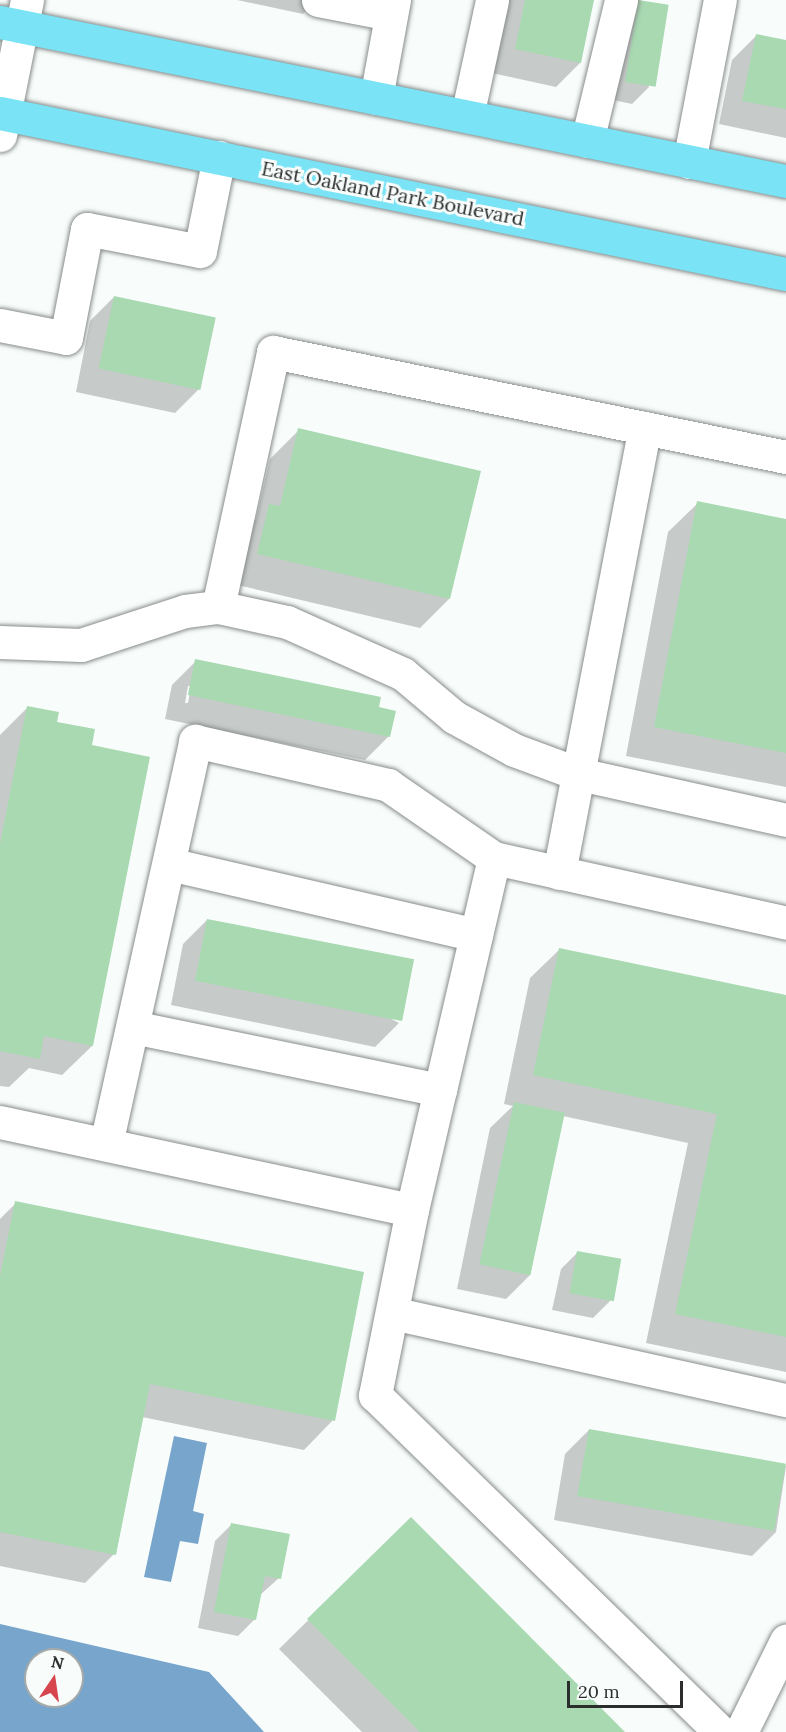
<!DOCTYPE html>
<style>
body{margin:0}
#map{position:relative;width:786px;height:1732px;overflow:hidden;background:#f8fdfc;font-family:Lora,serif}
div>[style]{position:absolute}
.water>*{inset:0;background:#78a5cc}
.shadow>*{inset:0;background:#0003}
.building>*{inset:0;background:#a8d9b1;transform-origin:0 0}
.roads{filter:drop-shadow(0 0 2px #888c8b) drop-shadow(0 0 2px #888c8b)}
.minor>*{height:33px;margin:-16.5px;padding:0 16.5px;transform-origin:16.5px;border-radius:16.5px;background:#fff}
.major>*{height:33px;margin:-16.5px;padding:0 16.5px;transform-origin:16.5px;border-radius:16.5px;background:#7ae3f5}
span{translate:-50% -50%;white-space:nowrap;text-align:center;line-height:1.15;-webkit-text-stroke:6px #f8fdfc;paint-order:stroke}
.street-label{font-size:20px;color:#2c2e2d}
.north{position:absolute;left:24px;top:1648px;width:60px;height:60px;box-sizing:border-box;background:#f8fdfc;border:2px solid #a6aaa9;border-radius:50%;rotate:13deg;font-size:16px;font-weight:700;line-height:24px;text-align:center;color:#2c2e2d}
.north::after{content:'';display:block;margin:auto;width:21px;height:27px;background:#d6464c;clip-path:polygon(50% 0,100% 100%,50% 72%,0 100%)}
.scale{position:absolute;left:567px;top:1681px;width:116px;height:27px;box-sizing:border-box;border:3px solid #2c2e2d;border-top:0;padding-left:8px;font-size:18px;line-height:21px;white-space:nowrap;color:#2c2e2d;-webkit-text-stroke:4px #f8fdfc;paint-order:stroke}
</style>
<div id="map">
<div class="water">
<i style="clip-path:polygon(174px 1436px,207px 1443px,193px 1511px,204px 1514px,198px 1544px,180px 1541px,171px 1582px,144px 1577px)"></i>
<i style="clip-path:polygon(evenodd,0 1624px,209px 1672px,264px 1732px,0 1732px,0 1624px,36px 1660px,72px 1660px,72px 1696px,36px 1696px,36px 1660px)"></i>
</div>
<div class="shadow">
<i style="clip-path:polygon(237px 0,317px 0,303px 14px)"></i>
<i style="clip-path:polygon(507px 0,593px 0,580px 63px,556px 87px,492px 73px)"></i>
<i style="clip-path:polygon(639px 0,649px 87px,632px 104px,604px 98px,622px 17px)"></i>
<i style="clip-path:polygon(756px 36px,786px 42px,786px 138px,719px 124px,732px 60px)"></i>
<i style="clip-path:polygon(114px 297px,199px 389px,175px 413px,76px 392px,90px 321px)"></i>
<i style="clip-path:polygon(299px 430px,449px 599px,420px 628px,229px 583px,240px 535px,256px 519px,270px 459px)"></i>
<i style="clip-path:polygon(698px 503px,786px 520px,786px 787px,626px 756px,668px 532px)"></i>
<i style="clip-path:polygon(evenodd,196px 661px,377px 709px,389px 736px,365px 760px,165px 719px,172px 685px,196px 661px,188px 686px,191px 686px,188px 703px,185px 703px,188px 686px)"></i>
<i style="clip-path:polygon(28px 707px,90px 747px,92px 1046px,62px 1075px,29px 1068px,9px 1087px,0 1086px,0 735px)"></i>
<i style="clip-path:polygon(207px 920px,399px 1023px,375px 1047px,171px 1005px,183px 944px)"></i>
<i style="clip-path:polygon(560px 949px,786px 997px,786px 1372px,646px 1343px,688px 1143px,563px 1116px,530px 1275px,506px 1299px,457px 1289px,490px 1128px,513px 1106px,504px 1104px,530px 978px)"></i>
<i style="clip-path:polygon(16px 1203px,333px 1420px,304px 1450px,142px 1417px,114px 1554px,85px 1583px,0 1566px,0 1219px)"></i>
<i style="clip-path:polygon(578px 1252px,610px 1301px,593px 1318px,552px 1310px,561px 1269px)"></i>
<i style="clip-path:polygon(589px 1430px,786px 1466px,776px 1532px,752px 1556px,554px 1520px,565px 1454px)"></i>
<i style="clip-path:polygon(411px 1519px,623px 1732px,362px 1732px,279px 1649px)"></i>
<i style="clip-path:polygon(232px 1524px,279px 1578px,260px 1595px,255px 1619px,238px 1636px,198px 1628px,215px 1541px)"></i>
</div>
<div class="building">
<i style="clip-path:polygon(525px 0,594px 0,581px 63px,515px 49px)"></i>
<i style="left:638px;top:0;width:31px;height:83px;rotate:9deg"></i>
<i style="clip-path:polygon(756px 34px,786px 40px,786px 109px,742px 101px)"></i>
<i style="left:114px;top:296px;width:104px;height:74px;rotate:12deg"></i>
<i style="clip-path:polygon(298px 428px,481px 471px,450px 599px,257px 554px,269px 504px,280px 506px)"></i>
<i style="clip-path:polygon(697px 501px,786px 519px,786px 753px,654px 727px)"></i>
<i style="clip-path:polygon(195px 659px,381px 697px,379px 707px,396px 711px,390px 737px,188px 695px)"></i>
<i style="clip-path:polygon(27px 706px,59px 712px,57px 722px,95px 729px,92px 745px,150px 757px,93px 1046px,44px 1036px,40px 1059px,0 1051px,0 844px)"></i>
<i style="left:207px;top:919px;width:211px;height:63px;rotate:11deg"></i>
<i style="clip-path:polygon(559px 948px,786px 995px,786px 1337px,675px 1314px,717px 1114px,533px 1075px)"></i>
<i style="left:514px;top:1102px;width:52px;height:166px;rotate:12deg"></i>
<i style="clip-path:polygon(15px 1201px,364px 1272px,335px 1421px,150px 1384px,116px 1555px,0 1532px,0 1276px)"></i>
<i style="left:577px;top:1251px;width:45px;height:43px;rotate:10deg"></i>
<i style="left:589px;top:1429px;width:200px;height:68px;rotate:10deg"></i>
<i style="clip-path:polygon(411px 1517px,625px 1732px,420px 1732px,307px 1619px)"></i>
<i style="clip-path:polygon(231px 1523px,290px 1534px,281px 1579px,265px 1576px,256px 1620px,214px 1612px)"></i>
</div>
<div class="roads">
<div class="minor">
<i style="left:318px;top:0;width:74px;rotate:10.9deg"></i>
<i style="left:376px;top:98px;width:100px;rotate:-79.6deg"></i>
<i style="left:467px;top:116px;width:119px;rotate:-77.8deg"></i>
<i style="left:0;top:135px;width:138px;rotate:-78.7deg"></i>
<i style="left:587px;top:141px;width:145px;rotate:-76.4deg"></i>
<i style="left:689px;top:162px;width:165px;rotate:-79.2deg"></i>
<i style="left:0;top:325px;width:67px;rotate:11.1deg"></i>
<i style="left:66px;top:338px;width:111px;rotate:-79.1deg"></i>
<i style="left:87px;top:229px;width:115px;rotate:11deg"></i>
<i style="left:200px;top:251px;width:96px;rotate:-78.6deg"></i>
<i style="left:218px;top:607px;width:261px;rotate:-77.8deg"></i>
<i style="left:273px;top:352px;width:524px;rotate:11.57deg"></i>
<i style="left:0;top:642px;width:81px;rotate:2.1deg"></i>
<i style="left:81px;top:645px;width:109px;rotate:-18.1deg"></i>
<i style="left:185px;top:611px;width:33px;rotate:-7deg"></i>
<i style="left:218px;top:607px;width:71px;rotate:12.3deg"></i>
<i style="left:287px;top:622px;width:127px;rotate:24.1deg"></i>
<i style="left:403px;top:674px;width:67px;rotate:40.1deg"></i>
<i style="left:454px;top:717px;width:68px;rotate:28.8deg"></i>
<i style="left:514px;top:750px;width:69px;rotate:20.3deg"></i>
<i style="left:579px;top:774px;width:212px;rotate:12.5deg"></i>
<i style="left:494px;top:858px;width:299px;rotate:12.5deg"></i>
<i style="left:169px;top:864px;width:315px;rotate:13deg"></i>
<i style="left:559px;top:873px;width:453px;rotate:-79.1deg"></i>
<i style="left:0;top:1122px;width:421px;rotate:12.1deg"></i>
<i style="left:412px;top:1210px;width:189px;rotate:101.3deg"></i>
<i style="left:375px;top:1395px;width:482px;rotate:44.3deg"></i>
<i style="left:106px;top:1144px;width:413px;rotate:-77.5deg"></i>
<i style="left:195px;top:741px;width:198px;rotate:12.8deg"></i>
<i style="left:388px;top:785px;width:129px;rotate:34.6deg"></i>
<i style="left:494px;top:858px;width:238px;rotate:103.1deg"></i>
<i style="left:440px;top:1090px;width:314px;rotate:-168.4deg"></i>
<i style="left:412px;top:1210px;width:123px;rotate:-76.9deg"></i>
<i style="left:392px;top:1313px;width:403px;rotate:12.5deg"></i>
<i style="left:741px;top:1732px;width:102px;rotate:-63.7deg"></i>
</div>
<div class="major">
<i style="left:0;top:22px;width:802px;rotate:11.44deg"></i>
<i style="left:0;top:113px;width:802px;rotate:11.58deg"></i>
</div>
</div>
<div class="street-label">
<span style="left:393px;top:193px;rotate:11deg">East Oakland Park Boulevard</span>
</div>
<div class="north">N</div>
<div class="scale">20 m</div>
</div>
